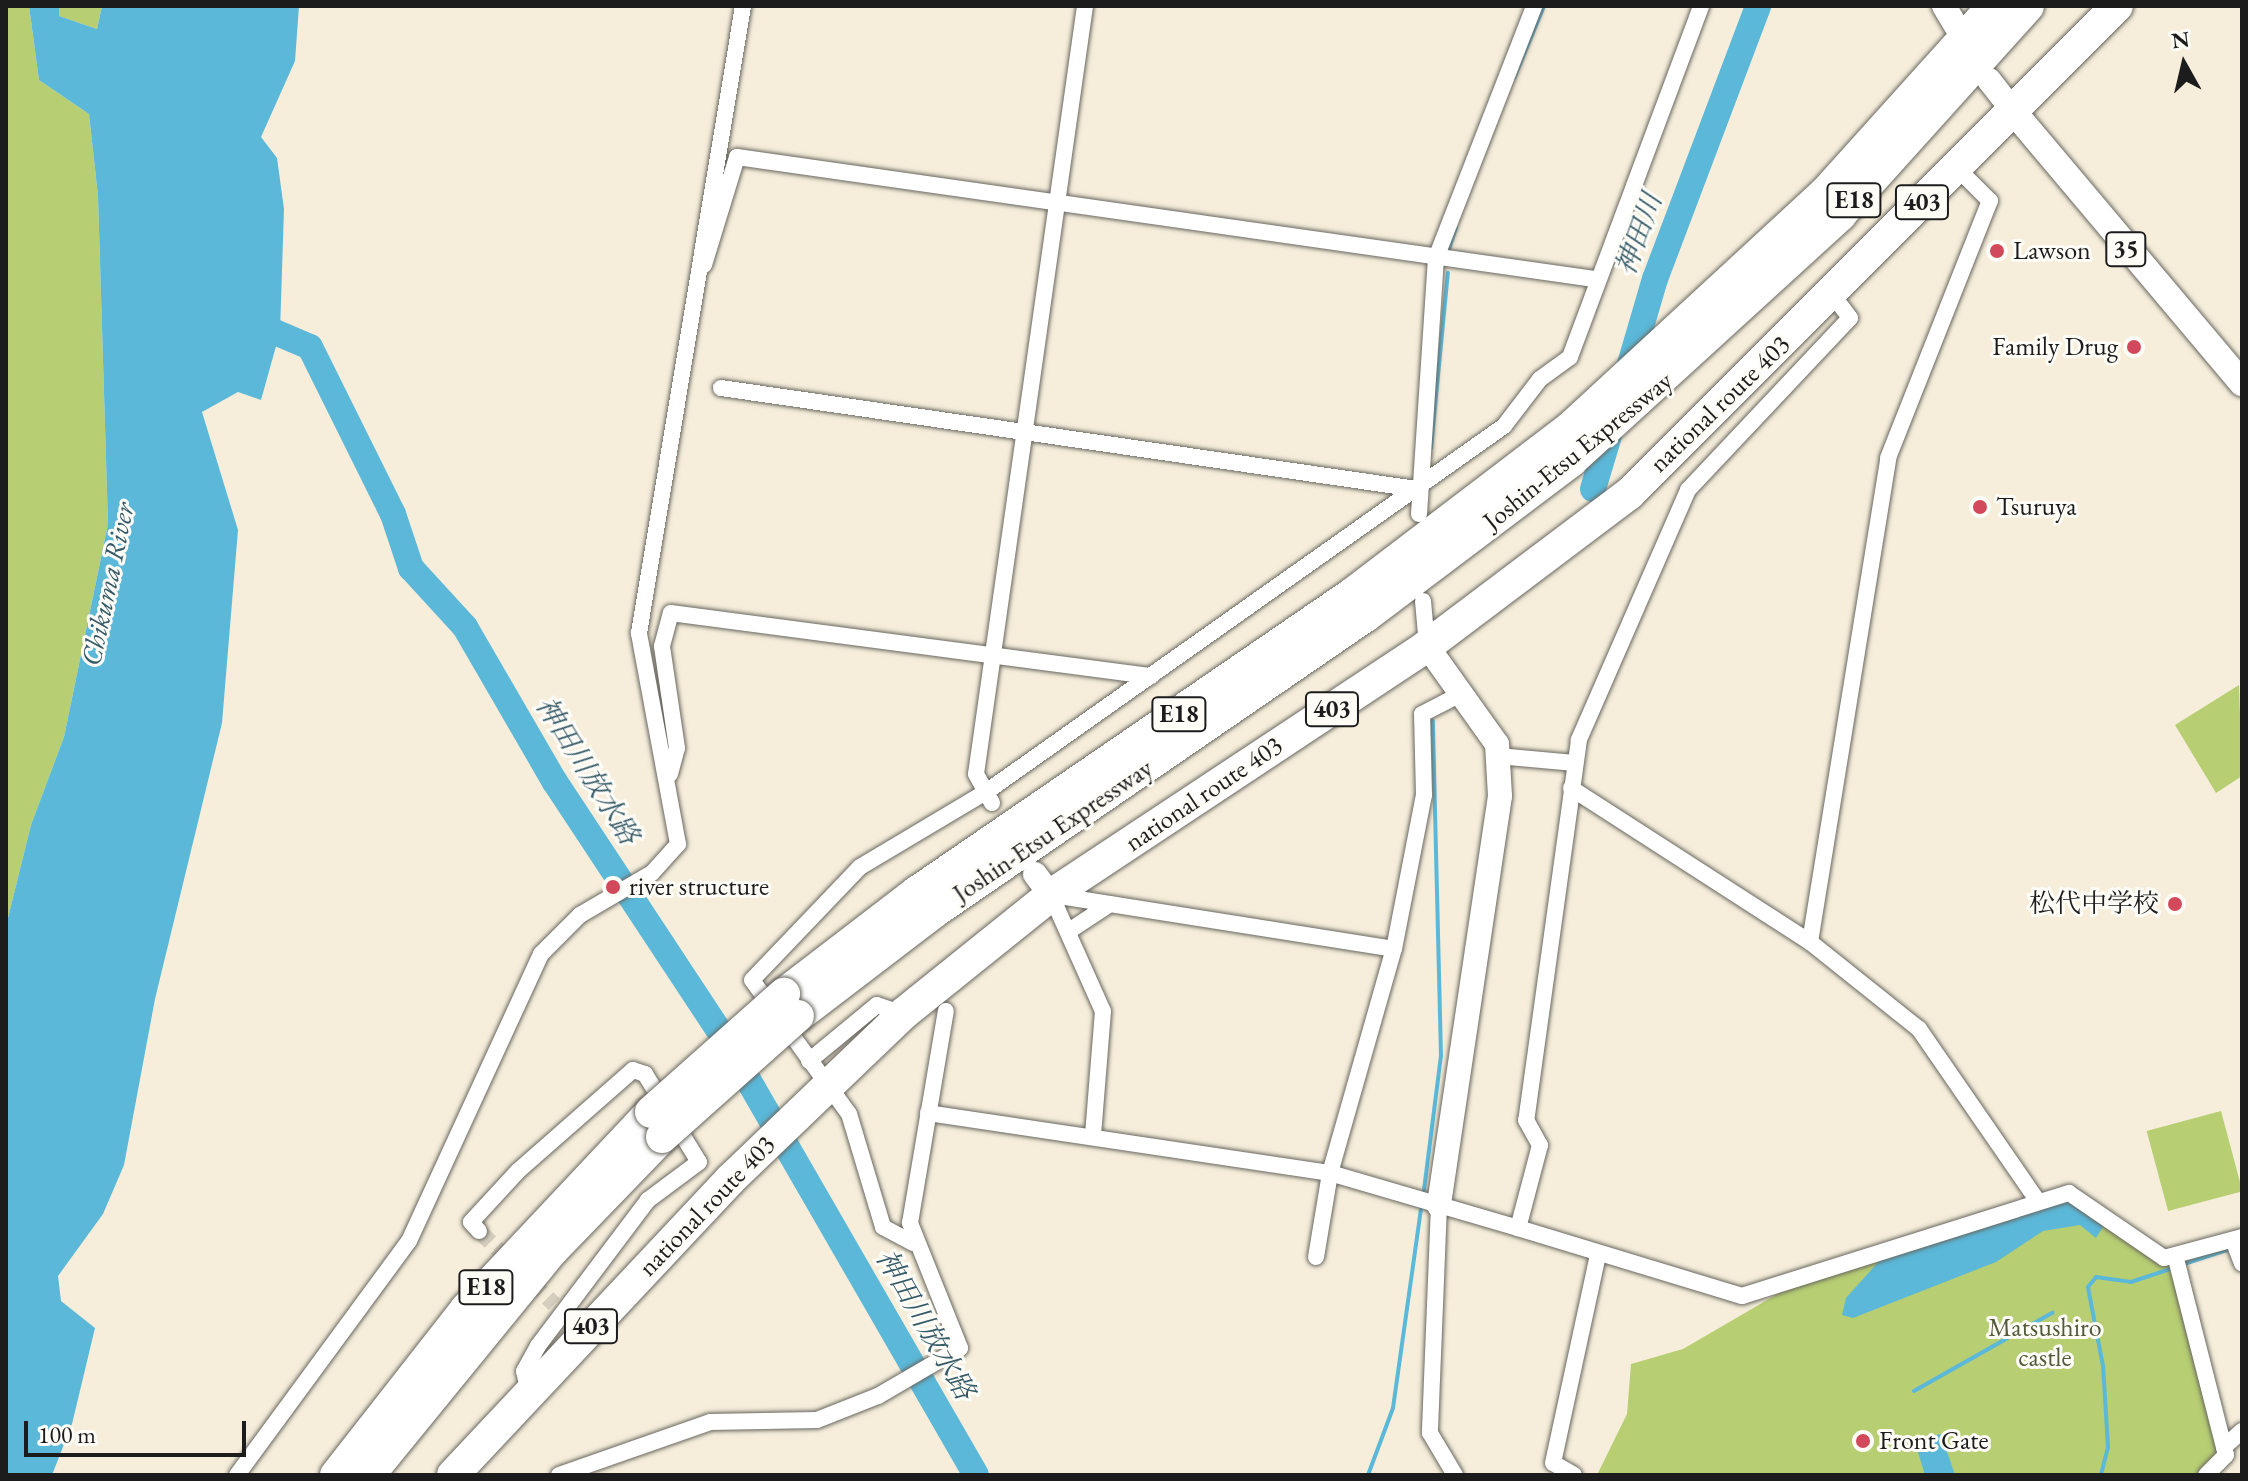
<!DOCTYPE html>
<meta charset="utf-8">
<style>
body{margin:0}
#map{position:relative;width:2248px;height:1481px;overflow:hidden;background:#f6eedb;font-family:"EB Garamond","Noto Serif JP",serif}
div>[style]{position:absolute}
.green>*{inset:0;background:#b7ce73;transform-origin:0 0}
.water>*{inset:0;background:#5bb8d9}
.stream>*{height:4px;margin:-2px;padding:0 2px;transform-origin:2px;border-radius:2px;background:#5bb8d9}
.river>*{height:26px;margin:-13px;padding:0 13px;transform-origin:13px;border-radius:13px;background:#5bb8d9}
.street-tunnel>*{height:16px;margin-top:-8px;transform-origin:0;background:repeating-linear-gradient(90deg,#d5cebe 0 16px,transparent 0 24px)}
.roads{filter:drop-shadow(0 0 2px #68665f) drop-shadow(0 0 2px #68665f)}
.street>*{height:16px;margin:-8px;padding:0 8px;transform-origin:8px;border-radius:8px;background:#fff}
.secondary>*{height:24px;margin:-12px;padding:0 12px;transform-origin:12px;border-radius:12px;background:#fff}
.primary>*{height:26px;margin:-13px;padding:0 13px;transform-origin:13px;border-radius:13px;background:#fff}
.highway>*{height:32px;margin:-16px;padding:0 16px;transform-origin:16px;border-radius:16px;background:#fff}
.bridges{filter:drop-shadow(0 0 2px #68665f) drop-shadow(0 0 2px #68665f)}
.highway-bridge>*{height:32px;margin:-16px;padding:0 16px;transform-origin:16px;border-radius:16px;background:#fff}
.dots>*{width:22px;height:22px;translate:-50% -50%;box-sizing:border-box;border:4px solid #fdfcf7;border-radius:50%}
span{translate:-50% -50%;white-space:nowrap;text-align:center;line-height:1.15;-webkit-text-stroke:6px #fdfcf7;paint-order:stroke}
.shield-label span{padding:2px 6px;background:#fdfcf7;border:2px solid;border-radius:6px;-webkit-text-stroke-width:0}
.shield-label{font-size:24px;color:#1c1c1c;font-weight:700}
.poi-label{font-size:26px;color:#1c1c1c}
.left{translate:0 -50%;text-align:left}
.right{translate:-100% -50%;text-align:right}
.street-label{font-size:26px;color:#1c1c1c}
.park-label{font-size:26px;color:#525a3a}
.water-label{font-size:28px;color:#355a68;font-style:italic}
.frame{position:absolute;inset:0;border:8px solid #1c1c1c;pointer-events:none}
.north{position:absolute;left:2144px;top:24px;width:80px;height:80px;-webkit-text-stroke:6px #fdfcf7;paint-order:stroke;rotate:352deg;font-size:22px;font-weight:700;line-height:32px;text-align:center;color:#1c1c1c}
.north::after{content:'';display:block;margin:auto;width:28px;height:36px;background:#1c1c1c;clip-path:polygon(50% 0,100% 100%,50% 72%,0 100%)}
.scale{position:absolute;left:24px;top:1421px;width:222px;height:36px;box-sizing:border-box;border:4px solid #1c1c1c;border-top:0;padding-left:10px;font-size:24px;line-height:28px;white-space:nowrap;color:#1c1c1c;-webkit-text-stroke:6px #fdfcf7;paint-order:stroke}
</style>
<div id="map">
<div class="green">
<i style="clip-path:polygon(6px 6px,29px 6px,39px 80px,89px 114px,98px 196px,108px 524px,64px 737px,31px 825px,6px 926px)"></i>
<i style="clip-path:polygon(59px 6px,102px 6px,97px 29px,59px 16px)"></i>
<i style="clip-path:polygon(2239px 685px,2242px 776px,2216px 793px,2175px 725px)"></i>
<i style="left:2221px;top:1111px;width:83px;height:77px;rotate:75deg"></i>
<i style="clip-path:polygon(2062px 1199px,2173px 1264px,2221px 1452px,2200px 1475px,1597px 1475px,1627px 1414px,1631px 1364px,1683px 1349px,1803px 1279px,1935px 1246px)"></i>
</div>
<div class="water">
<i style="clip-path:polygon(29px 6px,59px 6px,59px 16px,97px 29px,102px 6px,299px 6px,295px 61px,261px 137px,277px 158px,284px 209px,280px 332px,261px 400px,238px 392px,202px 412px,238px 530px,222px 723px,155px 999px,124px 1165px,103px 1214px,58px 1276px,61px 1301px,95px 1328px,72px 1424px,52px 1475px,6px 1475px,6px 926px,31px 825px,64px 737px,108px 524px,98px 196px,89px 114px,39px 80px)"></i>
<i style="clip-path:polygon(2071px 1199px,2104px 1225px,2096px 1238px,2080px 1225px,2043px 1231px,1996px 1262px,1853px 1318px,1842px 1315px,1846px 1298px,1881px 1259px,2041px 1203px)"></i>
<i style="clip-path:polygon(1941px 1434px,1955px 1475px,1925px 1475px,1914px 1439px)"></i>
</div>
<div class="stream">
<i style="left:1514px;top:78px;width:78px;rotate:-67.4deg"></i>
<i style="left:1449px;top:249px;width:22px;rotate:-72deg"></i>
<i style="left:1431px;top:448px;width:176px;rotate:-84.5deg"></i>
<i style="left:1424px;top:1190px;width:135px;rotate:-82.8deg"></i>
<i style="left:1441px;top:1056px;width:335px;rotate:-91.4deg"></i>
<i style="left:2181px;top:1265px;width:52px;rotate:-18.1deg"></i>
<i style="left:1914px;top:1391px;width:159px;rotate:-29.5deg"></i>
<i style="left:1368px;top:1475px;width:72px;rotate:-69.5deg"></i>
<i style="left:1393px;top:1408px;width:200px;rotate:-82deg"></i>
<i style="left:2101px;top:1475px;width:29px;rotate:-76deg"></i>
<i style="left:2108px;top:1447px;width:81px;rotate:-93.5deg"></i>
<i style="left:2103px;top:1366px;width:80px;rotate:-100.8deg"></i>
<i style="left:2088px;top:1287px;width:13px;rotate:-51deg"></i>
<i style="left:2096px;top:1277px;width:35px;rotate:8deg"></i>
<i style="left:2131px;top:1282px;width:44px;rotate:-18.4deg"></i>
</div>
<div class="river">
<i style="left:249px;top:321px;width:66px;rotate:23.1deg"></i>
<i style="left:310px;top:347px;width:186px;rotate:63.6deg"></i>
<i style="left:393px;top:514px;width:57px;rotate:71.6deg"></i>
<i style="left:411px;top:568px;width:80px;rotate:47.5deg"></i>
<i style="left:465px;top:627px;width:179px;rotate:59.9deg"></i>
<i style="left:555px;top:782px;width:307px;rotate:56.6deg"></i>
<i style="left:724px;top:1038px;width:504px;rotate:60.03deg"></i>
<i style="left:1626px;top:378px;width:103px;rotate:-73.7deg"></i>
<i style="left:1655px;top:279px;width:292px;rotate:-69.3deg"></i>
<i style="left:1593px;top:489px;width:73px;rotate:-73.3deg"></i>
</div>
<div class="street-tunnel">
<i style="left:479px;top:1231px;width:105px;rotate:44.2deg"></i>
</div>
<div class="roads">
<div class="street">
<i style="left:704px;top:265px;width:113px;rotate:-73deg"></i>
<i style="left:737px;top:157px;width:866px;rotate:8.1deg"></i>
<i style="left:1832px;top:294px;width:30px;rotate:53deg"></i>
<i style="left:1850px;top:318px;width:236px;rotate:133.3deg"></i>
<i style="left:1688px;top:490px;width:273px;rotate:113.6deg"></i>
<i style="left:1579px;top:740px;width:384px;rotate:97.9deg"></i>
<i style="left:1526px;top:1120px;width:29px;rotate:61deg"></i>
<i style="left:1540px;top:1145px;width:86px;rotate:104.8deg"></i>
<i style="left:1518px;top:1228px;width:234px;rotate:16.9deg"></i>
<i style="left:1742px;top:1296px;width:343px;rotate:-17.5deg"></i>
<i style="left:2069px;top:1193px;width:115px;rotate:34.4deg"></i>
<i style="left:2164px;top:1258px;width:81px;rotate:-15.1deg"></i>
<i style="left:721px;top:388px;width:703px;rotate:8.26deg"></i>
<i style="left:1419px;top:514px;width:257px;rotate:-86.2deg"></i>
<i style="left:1436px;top:258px;width:270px;rotate:-68.7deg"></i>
<i style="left:1423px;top:601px;width:45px;rotate:84.9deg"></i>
<i style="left:1498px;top:756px;width:77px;rotate:5.2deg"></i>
<i style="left:670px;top:774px;width:27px;rotate:-75deg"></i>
<i style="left:677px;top:748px;width:103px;rotate:-98.4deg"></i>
<i style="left:662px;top:646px;width:34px;rotate:-75deg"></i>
<i style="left:671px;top:613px;width:484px;rotate:7.5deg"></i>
<i style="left:1571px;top:788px;width:284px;rotate:32.8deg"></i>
<i style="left:1810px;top:942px;width:139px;rotate:38.6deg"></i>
<i style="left:1919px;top:1029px;width:208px;rotate:55.4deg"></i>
<i style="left:992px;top:803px;width:33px;rotate:-119deg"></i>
<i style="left:976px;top:774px;width:776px;rotate:-81.92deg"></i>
<i style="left:1051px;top:895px;width:127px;rotate:65.9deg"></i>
<i style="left:1103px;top:1011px;width:125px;rotate:94.6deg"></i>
<i style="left:1053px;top:895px;width:345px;rotate:9deg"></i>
<i style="left:1069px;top:931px;width:49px;rotate:-33.4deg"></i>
<i style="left:1810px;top:942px;width:490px;rotate:-80.8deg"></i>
<i style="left:1888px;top:458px;width:277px;rotate:-68.4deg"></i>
<i style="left:1990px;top:201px;width:48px;rotate:-135deg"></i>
<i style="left:809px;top:1061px;width:88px;rotate:-39.5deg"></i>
<i style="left:877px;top:1005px;width:28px;rotate:19deg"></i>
<i style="left:928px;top:1113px;width:406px;rotate:8.5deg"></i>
<i style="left:1330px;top:1173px;width:196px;rotate:16.3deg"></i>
<i style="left:1439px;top:1205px;width:228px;rotate:92.3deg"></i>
<i style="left:1430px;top:1433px;width:49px;rotate:59.2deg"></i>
<i style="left:479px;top:1231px;width:12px;rotate:-132deg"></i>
<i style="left:471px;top:1222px;width:69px;rotate:-47.3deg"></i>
<i style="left:518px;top:1171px;width:153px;rotate:-41.3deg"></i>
<i style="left:633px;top:1070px;width:13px;rotate:18deg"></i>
<i style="left:645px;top:1074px;width:103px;rotate:58.5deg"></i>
<i style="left:699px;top:1162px;width:64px;rotate:143.3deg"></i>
<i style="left:648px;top:1200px;width:183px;rotate:127deg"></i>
<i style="left:538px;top:1346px;width:29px;rotate:119deg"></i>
<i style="left:524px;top:1371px;width:22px;rotate:77deg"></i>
<i style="left:2233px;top:1240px;width:25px;rotate:69deg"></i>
<i style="left:913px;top:1243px;width:34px;rotate:-152deg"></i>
<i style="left:883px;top:1227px;width:118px;rotate:-106.7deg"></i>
<i style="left:849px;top:1114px;width:165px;rotate:-125.9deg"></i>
<i style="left:752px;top:980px;width:156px;rotate:-46.3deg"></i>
<i style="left:860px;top:867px;width:147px;rotate:-30.8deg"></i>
<i style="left:986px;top:792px;width:634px;rotate:-35.24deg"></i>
<i style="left:1504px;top:426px;width:59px;rotate:-52.5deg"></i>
<i style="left:1540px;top:379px;width:37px;rotate:-36deg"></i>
<i style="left:1570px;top:357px;width:375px;rotate:-69.5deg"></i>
<i style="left:1316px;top:1257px;width:85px;rotate:-80.5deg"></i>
<i style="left:1330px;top:1173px;width:233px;rotate:-74.1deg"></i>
<i style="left:1394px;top:949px;width:157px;rotate:-79deg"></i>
<i style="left:1424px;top:795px;width:81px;rotate:-91.4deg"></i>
<i style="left:1422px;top:714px;width:44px;rotate:-27.1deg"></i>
<i style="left:2176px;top:1259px;width:202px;rotate:75.7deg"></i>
<i style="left:2226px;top:1455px;width:28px;rotate:135deg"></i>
<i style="left:2224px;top:1447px;width:24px;rotate:-42deg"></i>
<i style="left:237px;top:1475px;width:290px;rotate:-53.7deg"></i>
<i style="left:409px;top:1241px;width:316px;rotate:-65.3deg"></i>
<i style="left:541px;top:954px;width:55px;rotate:-45deg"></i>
<i style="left:580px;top:915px;width:83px;rotate:-30.3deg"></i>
<i style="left:652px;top:873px;width:39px;rotate:-48deg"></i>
<i style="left:678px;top:844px;width:215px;rotate:-100.5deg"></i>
<i style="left:639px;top:633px;width:636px;rotate:-80.58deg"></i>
<i style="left:559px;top:1475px;width:160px;rotate:-19.3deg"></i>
<i style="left:710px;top:1422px;width:107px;rotate:-1.1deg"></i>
<i style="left:817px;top:1420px;width:66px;rotate:-21.5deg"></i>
<i style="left:878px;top:1396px;width:95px;rotate:-30.3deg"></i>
<i style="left:960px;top:1348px;width:135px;rotate:-111.8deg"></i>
<i style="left:910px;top:1223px;width:215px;rotate:-80.4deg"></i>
<i style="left:1574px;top:1475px;width:24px;rotate:-150deg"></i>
<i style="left:1553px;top:1463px;width:213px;rotate:-77.8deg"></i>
</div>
<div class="secondary">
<i style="left:1944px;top:6px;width:23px;rotate:59deg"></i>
<i style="left:1989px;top:80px;width:39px;rotate:52deg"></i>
<i style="left:1427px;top:646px;width:120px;rotate:54.5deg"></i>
<i style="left:1497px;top:744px;width:52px;rotate:86.7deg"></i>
<i style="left:1500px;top:796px;width:414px;rotate:98.5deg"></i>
<i style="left:1035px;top:874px;width:26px;rotate:53deg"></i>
</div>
<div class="primary">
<i style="left:2013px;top:111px;width:356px;rotate:49.9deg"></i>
</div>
<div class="highway">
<i style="left:784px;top:994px;width:168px;rotate:-37.5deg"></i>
<i style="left:917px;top:892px;width:527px;rotate:-34.41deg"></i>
<i style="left:1352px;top:594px;width:274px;rotate:-37.3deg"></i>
<i style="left:1570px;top:428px;width:345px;rotate:-42.7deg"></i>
<i style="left:1824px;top:194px;width:253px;rotate:-48deg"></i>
<i style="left:798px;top:1016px;width:171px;rotate:-37.4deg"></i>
<i style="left:934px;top:912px;width:525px;rotate:-34.45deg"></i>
<i style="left:1367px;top:615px;width:256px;rotate:-37deg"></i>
<i style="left:1571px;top:461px;width:365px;rotate:-42.4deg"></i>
<i style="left:1840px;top:215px;width:281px;rotate:-48deg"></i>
<i style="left:336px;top:1475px;width:211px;rotate:-51.9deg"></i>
<i style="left:466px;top:1309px;width:270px;rotate:-46.8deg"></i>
<i style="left:369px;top:1475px;width:288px;rotate:-50.8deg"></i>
<i style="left:551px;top:1252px;width:160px;rotate:-46deg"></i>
<i style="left:453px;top:1475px;width:406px;rotate:-46.8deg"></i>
<i style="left:731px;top:1179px;width:238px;rotate:-43.8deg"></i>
<i style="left:903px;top:1014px;width:190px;rotate:-38.8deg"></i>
<i style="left:1051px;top:895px;width:451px;rotate:-33.5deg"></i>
<i style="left:1427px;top:646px;width:253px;rotate:-37deg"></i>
<i style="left:1629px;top:494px;width:690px;rotate:-45deg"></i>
</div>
</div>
<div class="bridges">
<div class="highway-bridge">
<i style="left:651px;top:1112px;width:178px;rotate:-41.6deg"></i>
<i style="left:662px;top:1137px;width:182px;rotate:-41.7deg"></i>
</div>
</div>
<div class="dots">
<i style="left:1997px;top:251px;background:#d1495b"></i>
<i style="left:2134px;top:347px;background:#d1495b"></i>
<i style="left:1980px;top:507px;background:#d1495b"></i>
<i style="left:613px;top:887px;background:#d1495b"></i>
<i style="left:2175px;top:904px;background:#d1495b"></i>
<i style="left:1863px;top:1441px;background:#d1495b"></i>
</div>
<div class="shield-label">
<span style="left:1854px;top:200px">E18</span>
<span style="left:1922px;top:202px">403</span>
<span style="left:2126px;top:249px">35</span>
<span style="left:1332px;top:709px">403</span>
<span style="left:1179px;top:714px">E18</span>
<span style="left:486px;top:1287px">E18</span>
<span style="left:591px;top:1326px">403</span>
</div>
<div class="poi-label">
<span class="left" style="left:2013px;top:251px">Lawson</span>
<span class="right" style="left:2118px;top:347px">Family Drug</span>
<span class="left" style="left:1996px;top:507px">Tsuruya</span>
<span class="left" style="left:629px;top:887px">river structure</span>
<span class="right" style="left:2159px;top:904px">松代中学校</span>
<span class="left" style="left:1879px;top:1441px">Front Gate</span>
</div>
<div class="street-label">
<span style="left:1720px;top:404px;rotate:-44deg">national route 403</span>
<span style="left:1578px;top:451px;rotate:-39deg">Joshin-Etsu Expressway</span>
<span style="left:1204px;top:794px;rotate:-34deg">national route 403</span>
<span style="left:1053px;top:831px;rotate:-34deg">Joshin-Etsu Expressway</span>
<span style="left:707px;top:1206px;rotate:-46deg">national route 403</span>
</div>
<div class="park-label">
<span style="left:2045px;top:1343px">Matsushiro<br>castle</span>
</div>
<div class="water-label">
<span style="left:1638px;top:234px;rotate:-70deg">神田川</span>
<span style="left:107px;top:584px;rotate:-78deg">Chikuma River</span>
<span style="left:588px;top:770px;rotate:58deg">神田川放水路</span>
<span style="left:926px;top:1324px;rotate:60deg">神田川放水路</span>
</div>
<div class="frame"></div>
<div class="north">N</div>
<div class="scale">100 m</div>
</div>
